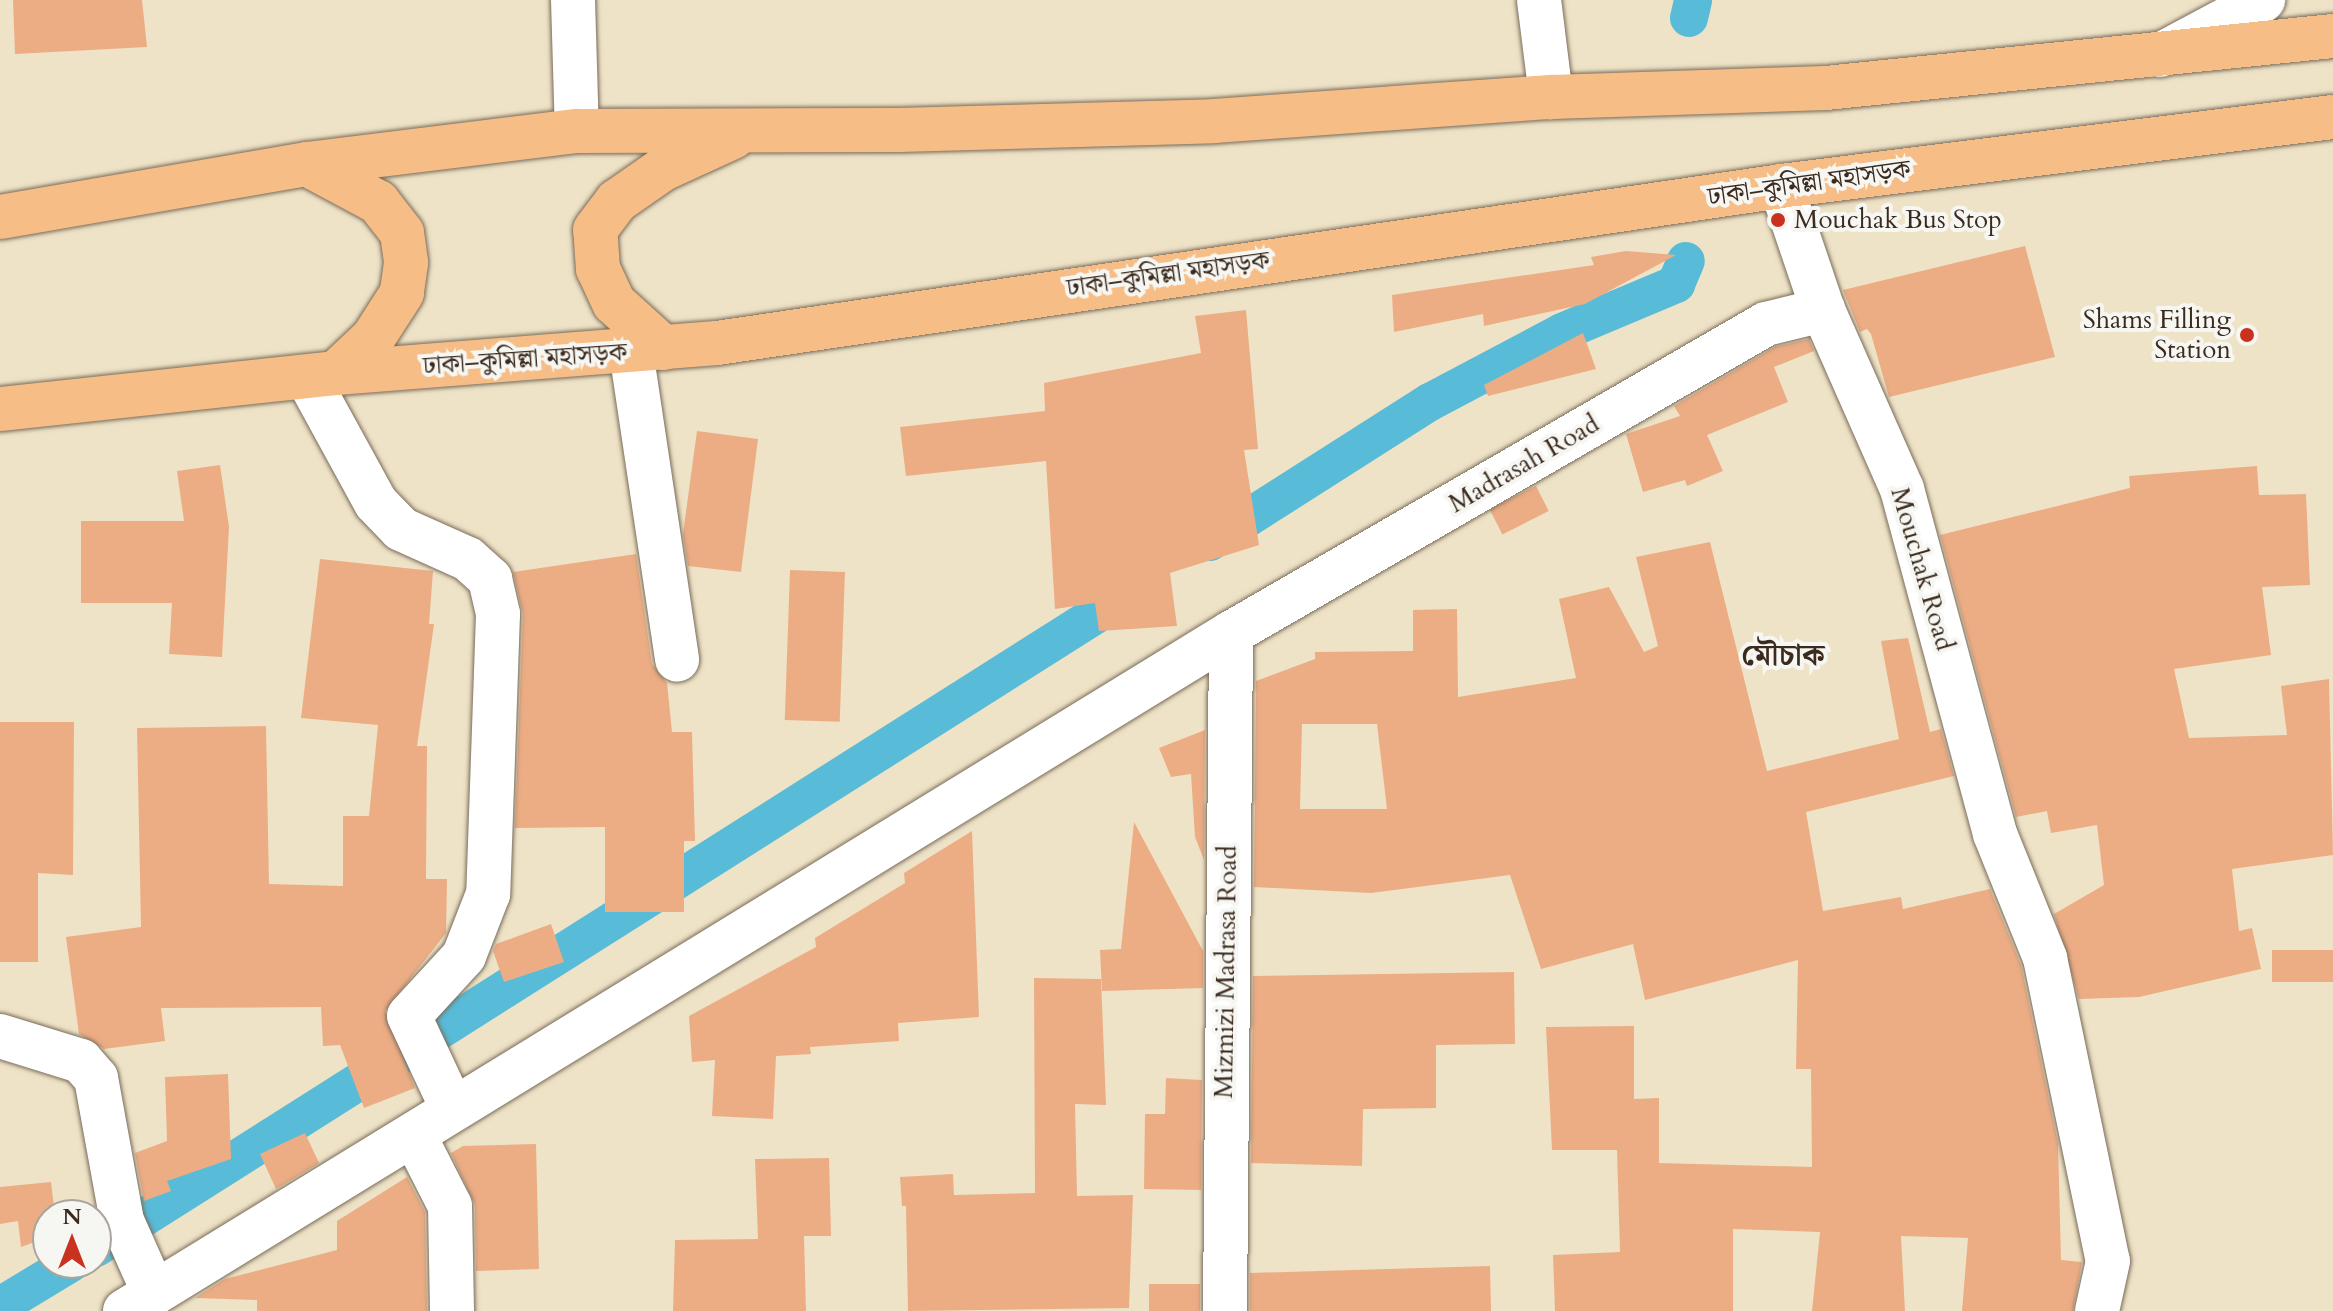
<!DOCTYPE html>
<meta charset="utf-8">
<style>
body{margin:0}
#map{position:relative;width:2333px;height:1311px;overflow:hidden;background:#eee3c7;font-family:Cardo,"Noto Serif Bengali",serif}
div>[style]{position:absolute}
.canal>*{height:38px;margin:-19px;padding:0 19px;transform-origin:19px;border-radius:19px;background:#58bbd7}
.building>*{inset:0;background:#ecad85;transform-origin:0 0}
.roads{filter:drop-shadow(0 0 2px #7a6b59) drop-shadow(0 0 2px #7a6b59)}
.minor>*{height:44px;margin:-22px;padding:0 22px;transform-origin:22px;border-radius:22px;background:#fff}
.highway>*{height:44px;margin:-22px;padding:0 22px;transform-origin:22px;border-radius:22px;background:#f6be86}
.dots>*{width:22px;height:22px;translate:-50% -50%;box-sizing:border-box;border:4px solid #f6f6f2;border-radius:50%}
span{translate:-50% -50%;white-space:nowrap;text-align:center;line-height:1.15;-webkit-text-stroke:8px #f6f6f2;paint-order:stroke}
.street-label{font-size:26px;color:#3b2a1e}
.poi-label{font-size:26px;color:#3b2a1e}
.left{translate:0 -50%;text-align:left}
.right{translate:-100% -50%;text-align:right}
.quarter-label{font-size:30px;color:#3b2a1e;font-weight:700}
.north{position:absolute;left:32px;top:1199px;width:80px;height:80px;box-sizing:border-box;background:#f6f6f2;border:2px solid #aba49d;border-radius:50%;rotate:0deg;font-size:22px;font-weight:700;line-height:32px;text-align:center;color:#3b2a1e}
.north::after{content:'';display:block;margin:auto;width:28px;height:36px;background:#c8321e;clip-path:polygon(50% 0,100% 100%,50% 72%,0 100%)}
</style>
<div id="map">
<div class="canal">
<i style="left:1689px;top:18px;width:18px;rotate:-77deg"></i>
<i style="left:1210px;top:542px;width:261px;rotate:-32.5deg"></i>
<i style="left:1430px;top:402px;width:149px;rotate:-27.9deg"></i>
<i style="left:1562px;top:332px;width:124px;rotate:-22.8deg"></i>
<i style="left:1676px;top:284px;width:25px;rotate:-67deg"></i>
<i style="left:96px;top:1248px;width:1237px;rotate:-32.35deg"></i>
<i style="left:0;top:1306px;width:83px;rotate:-31.2deg"></i>
</div>
<div class="building">
<i style="clip-path:polygon(13px 0,142px 0,147px 47px,15px 54px)"></i>
<i style="clip-path:polygon(2025px 246px,2055px 357px,1889px 397px,1871px 334px,1867px 329px,1860px 332px,1843px 290px)"></i>
<i style="clip-path:polygon(1626px 251px,1676px 255px,1585px 304px,1484px 326px,1483px 314px,1394px 332px,1392px 295px,1594px 265px,1591px 257px)"></i>
<i style="clip-path:polygon(1246px 310px,1258px 449px,1244px 450px,1259px 545px,1170px 573px,1177px 626px,1099px 631px,1095px 603px,1055px 609px,1046px 461px,906px 476px,900px 427px,1045px 411px,1044px 383px,1201px 353px,1195px 316px)"></i>
<i style="clip-path:polygon(1583px 333px,1596px 369px,1488px 396px,1484px 385px)"></i>
<i style="clip-path:polygon(1809px 339px,1814px 351px,1774px 367px,1788px 402px,1707px 435px,1723px 471px,1687px 486px,1685px 480px,1643px 492px,1626px 434px,1680px 416px,1674px 406px,1775px 347px)"></i>
<i style="clip-path:polygon(697px 431px,758px 439px,741px 572px,688px 566px,683px 534px)"></i>
<i style="clip-path:polygon(220px 465px,229px 527px,222px 657px,169px 654px,172px 603px,81px 603px,81px 521px,184px 521px,177px 471px)"></i>
<i style="clip-path:polygon(2257px 466px,2259px 495px,2306px 494px,2310px 585px,2262px 587px,2271px 655px,2174px 669px,2189px 738px,2287px 735px,2281px 686px,2329px 679px,2333px 855px,2232px 869px,2239px 931px,2252px 928px,2261px 969px,2139px 997px,2079px 999px,2054px 914px,2104px 885px,2097px 825px,2051px 833px,2047px 811px,2016px 817px,1940px 535px,2130px 488px,2129px 476px)"></i>
<i style="left:1536px;top:486px;width:28px;height:52px;rotate:63deg"></i>
<i style="clip-path:polygon(evenodd,1710px 542px,1767px 771px,1899px 739px,1881px 641px,1908px 638px,1930px 732px,1941px 729px,1954px 776px,1806px 812px,1823px 911px,1901px 897px,1903px 909px,1990px 889px,2021px 965px,2058px 1143px,2061px 1260px,2082px 1262px,2073px 1311px,1962px 1311px,1968px 1238px,1901px 1236px,1905px 1311px,1812px 1311px,1820px 1232px,1733px 1229px,1733px 1311px,1555px 1311px,1553px 1255px,1620px 1252px,1617px 1150px,1552px 1150px,1546px 1027px,1634px 1026px,1634px 1099px,1659px 1098px,1659px 1163px,1812px 1167px,1811px 1069px,1796px 1069px,1798px 960px,1645px 1000px,1633px 944px,1541px 969px,1510px 875px,1371px 893px,1254px 887px,1256px 681px,1315px 659px,1315px 652px,1413px 651px,1413px 610px,1457px 609px,1458px 697px,1576px 678px,1559px 599px,1609px 587px,1644px 652px,1658px 646px,1636px 557px,1710px 542px,1302px 724px,1377px 724px,1387px 809px,1300px 809px,1302px 724px)"></i>
<i style="clip-path:polygon(636px 554px,652px 664px,667px 683px,672px 732px,692px 732px,695px 841px,684px 841px,684px 912px,605px 912px,605px 827px,515px 828px,523px 614px,513px 572px)"></i>
<i style="clip-path:polygon(320px 559px,433px 571px,429px 624px,434px 624px,417px 746px,427px 746px,426px 879px,447px 879px,446px 933px,385px 1011px,415px 1088px,364px 1108px,340px 1045px,323px 1046px,321px 1007px,161px 1008px,165px 1041px,104px 1049px,79px 1034px,66px 937px,141px 927px,137px 728px,266px 726px,269px 884px,343px 886px,343px 816px,369px 816px,378px 725px,301px 718px)"></i>
<i style="left:790px;top:570px;width:55px;height:150px;rotate:2deg"></i>
<i style="clip-path:polygon(0 722px,74px 722px,73px 875px,38px 873px,38px 962px,0 962px)"></i>
<i style="clip-path:polygon(1205px 730px,1204px 860px,1195px 837px,1191px 774px,1171px 777px,1159px 748px)"></i>
<i style="clip-path:polygon(1134px 822px,1203px 951px,1203px 988px,1102px 991px,1100px 950px,1121px 949px)"></i>
<i style="clip-path:polygon(972px 831px,979px 1017px,898px 1023px,899px 1041px,810px 1047px,811px 1054px,776px 1056px,773px 1119px,712px 1116px,715px 1060px,692px 1062px,689px 1016px,816px 947px,815px 938px,905px 883px,904px 873px)"></i>
<i style="clip-path:polygon(551px 924px,564px 962px,504px 982px,493px 951px,496px 944px)"></i>
<i style="left:2333px;top:950px;width:32px;height:61px;rotate:90deg"></i>
<i style="clip-path:polygon(1514px 972px,1515px 1044px,1436px 1045px,1436px 1108px,1363px 1109px,1362px 1166px,1251px 1163px,1253px 976px)"></i>
<i style="clip-path:polygon(1034px 978px,1101px 979px,1106px 1105px,1075px 1104px,1077px 1196px,1133px 1195px,1129px 1308px,908px 1311px,906px 1206px,902px 1206px,900px 1177px,953px 1174px,954px 1195px,1035px 1193px)"></i>
<i style="clip-path:polygon(228px 1074px,231px 1159px,167px 1181px,171px 1191px,144px 1201px,135px 1153px,167px 1141px,165px 1077px)"></i>
<i style="clip-path:polygon(1166px 1078px,1202px 1080px,1201px 1190px,1144px 1189px,1145px 1114px,1165px 1114px)"></i>
<i style="clip-path:polygon(305px 1133px,319px 1163px,276px 1189px,260px 1154px)"></i>
<i style="clip-path:polygon(536px 1144px,539px 1269px,476px 1271px,475px 1205px,451px 1153px,463px 1146px)"></i>
<i style="clip-path:polygon(829px 1158px,831px 1236px,804px 1236px,806px 1311px,673px 1311px,675px 1240px,758px 1239px,755px 1159px)"></i>
<i style="clip-path:polygon(407px 1177px,425px 1212px,427px 1311px,257px 1311px,257px 1300px,195px 1298px,225px 1279px,337px 1250px,337px 1221px)"></i>
<i style="clip-path:polygon(51px 1182px,55px 1215px,48px 1215px,48px 1237px,21px 1247px,18px 1221px,0 1224px,0 1187px)"></i>
<i style="clip-path:polygon(1490px 1266px,1491px 1311px,1250px 1311px,1250px 1273px)"></i>
<i style="left:1200px;top:1284px;width:27px;height:51px;rotate:90deg"></i>
</div>
<div class="roads">
<div class="minor">
<i style="left:573px;top:0;width:131px;rotate:88.3deg"></i>
<i style="left:1539px;top:0;width:98px;rotate:82.9deg"></i>
<i style="left:2160px;top:55px;width:117px;rotate:-28.1deg"></i>
<i style="left:1781px;top:186px;width:131px;rotate:71.3deg"></i>
<i style="left:1823px;top:310px;width:196px;rotate:66.2deg"></i>
<i style="left:1902px;top:489px;width:357px;rotate:74.9deg"></i>
<i style="left:1995px;top:834px;width:134px;rotate:68deg"></i>
<i style="left:2045px;top:958px;width:309px;rotate:78.3deg"></i>
<i style="left:2108px;top:1261px;width:51px;rotate:102.4deg"></i>
<i style="left:631px;top:351px;width:312px;rotate:81.5deg"></i>
<i style="left:308px;top:379px;width:141px;rotate:61.3deg"></i>
<i style="left:376px;top:503px;width:36px;rotate:46deg"></i>
<i style="left:401px;top:529px;width:73px;rotate:24.1deg"></i>
<i style="left:468px;top:559px;width:30px;rotate:42deg"></i>
<i style="left:490px;top:579px;width:36px;rotate:77deg"></i>
<i style="left:498px;top:614px;width:280px;rotate:92deg"></i>
<i style="left:488px;top:894px;width:66px;rotate:111.2deg"></i>
<i style="left:464px;top:956px;width:81px;rotate:132.5deg"></i>
<i style="left:409px;top:1016px;width:102px;rotate:64.9deg"></i>
<i style="left:0;top:1036px;width:85px;rotate:17.2deg"></i>
<i style="left:81px;top:1061px;width:23px;rotate:49deg"></i>
<i style="left:96px;top:1078px;width:145px;rotate:79.7deg"></i>
<i style="left:122px;top:1221px;width:79px;rotate:66deg"></i>
<i style="left:415px;top:1137px;width:77px;rotate:63.1deg"></i>
<i style="left:450px;top:1206px;width:105px;rotate:88.9deg"></i>
<i style="left:125px;top:1311px;width:1297px;rotate:-31.51deg"></i>
<i style="left:1231px;top:633px;width:618px;rotate:-30.01deg"></i>
<i style="left:1766px;top:324px;width:59px;rotate:-13.8deg"></i>
<i style="left:1225px;top:1311px;width:678px;rotate:-89.49deg"></i>
</div>
<div class="highway">
<i style="left:307px;top:164px;width:81px;rotate:28.2deg"></i>
<i style="left:378px;top:202px;width:39px;rotate:52deg"></i>
<i style="left:402px;top:233px;width:30px;rotate:82deg"></i>
<i style="left:406px;top:263px;width:30px;rotate:98deg"></i>
<i style="left:402px;top:293px;width:54px;rotate:122.8deg"></i>
<i style="left:373px;top:338px;width:51px;rotate:136.6deg"></i>
<i style="left:0;top:217px;width:312px;rotate:-9.8deg"></i>
<i style="left:307px;top:164px;width:272px;rotate:-7deg"></i>
<i style="left:577px;top:131px;width:322px;rotate:-0.2deg"></i>
<i style="left:899px;top:130px;width:315px;rotate:-1.6deg"></i>
<i style="left:1214px;top:121px;width:338px;rotate:-4.1deg"></i>
<i style="left:1551px;top:97px;width:275px;rotate:-1.9deg"></i>
<i style="left:1826px;top:88px;width:510px;rotate:-5.86deg"></i>
<i style="left:664px;top:348px;width:67px;rotate:-138deg"></i>
<i style="left:614px;top:303px;width:38px;rotate:-115deg"></i>
<i style="left:598px;top:269px;width:39px;rotate:-94deg"></i>
<i style="left:595px;top:230px;width:36px;rotate:-53deg"></i>
<i style="left:617px;top:201px;width:56px;rotate:-34.8deg"></i>
<i style="left:663px;top:169px;width:77px;rotate:-24.6deg"></i>
<i style="left:0;top:409px;width:338px;rotate:-6.1deg"></i>
<i style="left:336px;top:373px;width:382px;rotate:-4.5deg"></i>
<i style="left:717px;top:343px;width:1076px;rotate:-8.39deg"></i>
<i style="left:1781px;top:186px;width:556px;rotate:-7.13deg"></i>
</div>
</div>
<div class="dots">
<i style="left:1778px;top:220px;background:#c8321e"></i>
<i style="left:2247px;top:335px;background:#c8321e"></i>
</div>
<div class="street-label">
<span style="left:1809px;top:183px;rotate:-8deg">ঢাকা–কুমিল্লা মহাসড়ক</span>
<span style="left:1168px;top:274px;rotate:-8deg">ঢাকা–কুমিল্লা মহাসড়ক</span>
<span style="left:525px;top:359px;rotate:-4deg">ঢাকা–কুমিল্লা মহাসড়ক</span>
<span style="left:1524px;top:464px;rotate:-30deg">Madrasah Road</span>
<span style="left:1922px;top:569px;rotate:74deg">Mouchak Road</span>
<span style="left:1226px;top:972px;rotate:-89deg">Mizmizi Madrasa Road</span>
</div>
<div class="poi-label">
<span class="left" style="left:1794px;top:220px">Mouchak Bus Stop</span>
<span class="right" style="left:2231px;top:335px">Shams Filling<br>Station</span>
</div>
<div class="quarter-label">
<span style="left:1783px;top:656px">মৌচাক</span>
</div>
<div class="north">N</div>
</div>
